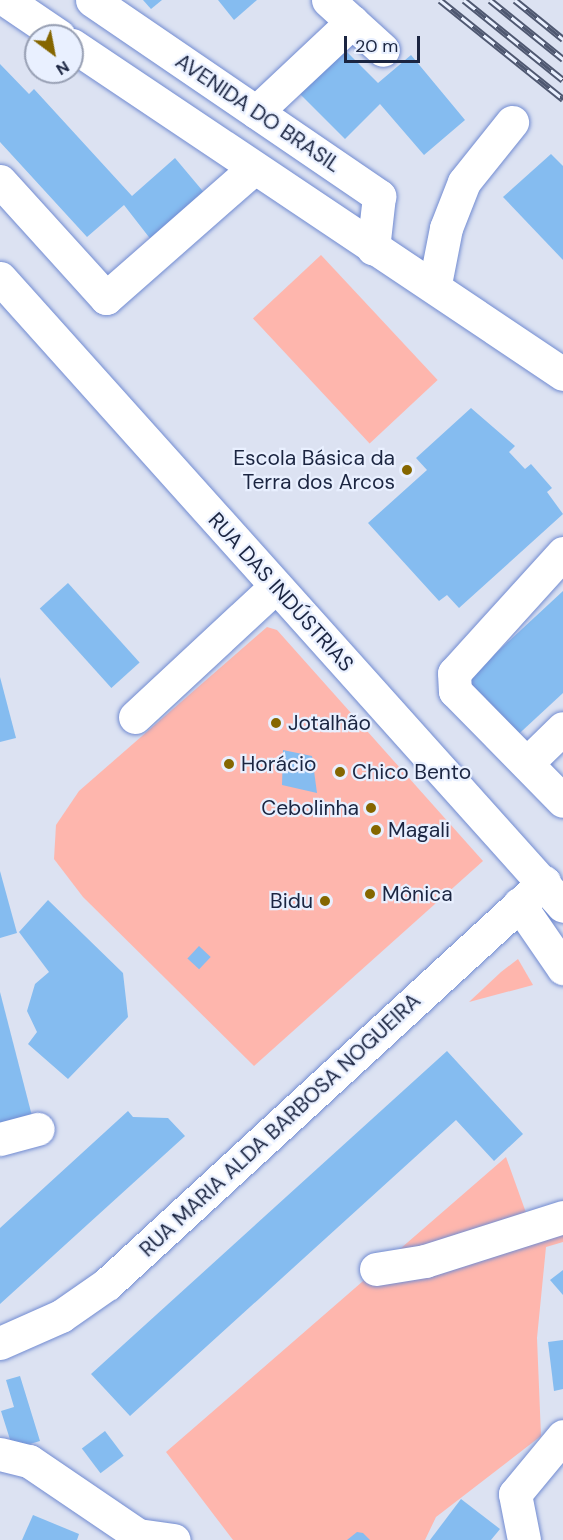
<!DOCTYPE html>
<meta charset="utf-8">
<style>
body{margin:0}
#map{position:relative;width:563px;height:1540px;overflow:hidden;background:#dce2f2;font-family:"DM Sans",sans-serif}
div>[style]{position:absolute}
.green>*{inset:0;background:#feb6ad;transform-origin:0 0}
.building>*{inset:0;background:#85bcf0;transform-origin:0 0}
.roads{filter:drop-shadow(0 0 2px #718bd1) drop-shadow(0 0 2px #718bd1)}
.minor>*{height:33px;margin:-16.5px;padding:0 16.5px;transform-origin:16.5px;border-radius:16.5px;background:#fff}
.rail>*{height:7px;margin-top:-3.5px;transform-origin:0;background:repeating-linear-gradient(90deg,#e9f0ff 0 14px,#4f5871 0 28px);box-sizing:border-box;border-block:2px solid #4f5871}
.dots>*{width:16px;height:16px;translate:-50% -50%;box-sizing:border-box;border:3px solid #e9f0ff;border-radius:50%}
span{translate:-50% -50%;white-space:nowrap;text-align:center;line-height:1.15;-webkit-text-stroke:4.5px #e9f0ff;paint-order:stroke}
.street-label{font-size:21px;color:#1b2541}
.poi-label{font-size:21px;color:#1b2541}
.right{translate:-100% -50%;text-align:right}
.left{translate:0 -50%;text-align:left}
.north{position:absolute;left:24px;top:24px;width:60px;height:60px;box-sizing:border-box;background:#e9f0ff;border:2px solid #979fb3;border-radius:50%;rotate:148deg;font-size:16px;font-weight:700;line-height:24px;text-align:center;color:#1b2541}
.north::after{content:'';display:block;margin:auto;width:21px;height:27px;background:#856600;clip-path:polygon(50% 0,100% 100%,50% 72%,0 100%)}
.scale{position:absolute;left:344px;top:36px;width:76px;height:27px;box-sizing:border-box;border:3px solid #1b2541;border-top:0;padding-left:8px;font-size:18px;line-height:21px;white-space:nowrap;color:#1b2541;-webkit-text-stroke:4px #e9f0ff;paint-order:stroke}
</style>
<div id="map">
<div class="green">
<i style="left:321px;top:255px;width:171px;height:93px;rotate:47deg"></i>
<i style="clip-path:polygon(267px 627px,277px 630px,483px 861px,254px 1066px,83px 897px,54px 859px,56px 825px,79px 791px)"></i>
<i style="clip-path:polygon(518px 959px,533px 985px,469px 1002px,501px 972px)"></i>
<i style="clip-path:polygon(506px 1157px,534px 1235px,563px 1223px,563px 1242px,546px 1247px,537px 1338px,541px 1436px,436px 1517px,425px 1540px,233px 1540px,166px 1452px)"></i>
</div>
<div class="building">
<i style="clip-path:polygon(143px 0,162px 0,151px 9px)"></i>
<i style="clip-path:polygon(218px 0,257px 0,234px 20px)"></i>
<i style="clip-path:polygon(336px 41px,378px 83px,411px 55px,465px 120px,424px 155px,380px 104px,345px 139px,291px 85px)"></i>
<i style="clip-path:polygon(0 64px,29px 94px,34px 89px,132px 196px,175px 158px,212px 202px,159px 250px,124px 205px,87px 237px,0 142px)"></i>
<i style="clip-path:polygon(551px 154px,563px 166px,563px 260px,503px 197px)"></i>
<i style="clip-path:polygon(471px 408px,515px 446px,509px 452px,525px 469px,531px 464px,552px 488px,547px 492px,563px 514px,459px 608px,447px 595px,439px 601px,368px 523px,427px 470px,416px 458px)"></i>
<i style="left:68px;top:583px;width:107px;height:38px;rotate:48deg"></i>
<i style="clip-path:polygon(563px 591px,563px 693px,509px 743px,455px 691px)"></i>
<i style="clip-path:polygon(0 677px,16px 738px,0 742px)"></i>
<i style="clip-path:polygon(283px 750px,312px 756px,317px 793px,282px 785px)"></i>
<i style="clip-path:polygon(0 871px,17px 933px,0 938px)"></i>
<i style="clip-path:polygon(48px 900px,123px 973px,128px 1017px,68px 1079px,28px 1044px,37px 1032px,27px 1011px,35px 984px,49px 972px,19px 932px)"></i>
<i style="left:199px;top:946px;width:16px;height:17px;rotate:43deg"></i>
<i style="clip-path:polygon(0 992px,32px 1116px,0 1124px)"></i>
<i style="clip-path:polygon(447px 1051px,523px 1134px,494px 1161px,456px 1120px,130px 1416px,91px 1374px)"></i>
<i style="clip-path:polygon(128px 1111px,133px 1117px,168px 1118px,185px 1136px,0 1304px,0 1228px)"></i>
<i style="clip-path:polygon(563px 1270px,563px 1295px,550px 1280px)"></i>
<i style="clip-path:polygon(563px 1340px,563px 1389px,554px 1391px,548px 1342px)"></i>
<i style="clip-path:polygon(20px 1376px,40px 1441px,13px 1449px,1px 1411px,14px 1407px,6px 1380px)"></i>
<i style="left:105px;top:1431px;width:31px;height:29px;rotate:53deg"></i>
<i style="clip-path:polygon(461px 1499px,500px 1529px,491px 1540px,430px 1540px)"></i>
<i style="clip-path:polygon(33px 1515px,79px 1534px,77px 1540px,22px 1540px)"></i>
<i style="clip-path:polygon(357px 1532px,363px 1533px,370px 1540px,347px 1540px)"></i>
</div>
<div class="roads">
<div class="minor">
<i style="left:6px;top:0;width:64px;rotate:34.2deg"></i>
<i style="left:92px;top:0;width:348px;rotate:34.3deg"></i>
<i style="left:379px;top:196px;width:53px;rotate:96.5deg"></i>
<i style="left:328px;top:0;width:74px;rotate:42.3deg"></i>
<i style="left:72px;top:45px;width:591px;rotate:33.82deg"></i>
<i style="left:256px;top:112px;width:132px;rotate:-43.2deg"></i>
<i style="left:0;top:181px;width:158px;rotate:47.8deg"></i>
<i style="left:106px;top:298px;width:197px;rotate:-41.3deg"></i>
<i style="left:0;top:278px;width:843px;rotate:48.12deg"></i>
<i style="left:435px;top:284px;width:57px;rotate:-78.9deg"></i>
<i style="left:446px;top:228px;width:49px;rotate:-68.6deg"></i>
<i style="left:464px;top:182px;width:77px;rotate:-51.3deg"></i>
<i style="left:563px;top:553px;width:162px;rotate:132.2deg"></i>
<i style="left:454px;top:673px;width:18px;rotate:87deg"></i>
<i style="left:455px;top:691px;width:154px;rotate:45.5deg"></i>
<i style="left:135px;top:717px;width:192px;rotate:-42.9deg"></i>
<i style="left:527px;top:763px;width:50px;rotate:-44.2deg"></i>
<i style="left:519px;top:904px;width:78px;rotate:55.5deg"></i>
<i style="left:0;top:1139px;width:39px;rotate:-15deg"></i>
<i style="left:376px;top:1269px;width:50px;rotate:-9.3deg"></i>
<i style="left:425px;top:1261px;width:145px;rotate:-17.7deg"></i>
<i style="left:0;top:1343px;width:67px;rotate:-23.9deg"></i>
<i style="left:61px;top:1316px;width:56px;rotate:-34.8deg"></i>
<i style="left:107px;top:1284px;width:594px;rotate:-42.61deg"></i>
<i style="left:0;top:1454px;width:30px;rotate:14deg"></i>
<i style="left:29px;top:1461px;width:132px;rotate:34.2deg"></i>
<i style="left:138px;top:1535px;width:36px;rotate:8deg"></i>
<i style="left:524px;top:1540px;width:47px;rotate:-101.1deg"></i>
<i style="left:515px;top:1494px;width:75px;rotate:-50.4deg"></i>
</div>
</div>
<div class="rail">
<i style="left:440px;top:0;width:158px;rotate:38.8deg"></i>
<i style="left:464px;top:0;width:127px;rotate:38.9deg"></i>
<i style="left:490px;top:0;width:94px;rotate:38.9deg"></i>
<i style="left:515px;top:0;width:62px;rotate:39.1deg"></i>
</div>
<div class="dots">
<i style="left:407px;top:470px;background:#856600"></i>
<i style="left:276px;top:723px;background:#856600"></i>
<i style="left:229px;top:764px;background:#856600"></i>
<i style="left:340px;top:772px;background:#856600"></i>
<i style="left:371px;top:808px;background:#856600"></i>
<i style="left:376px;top:830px;background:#856600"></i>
<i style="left:370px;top:894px;background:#856600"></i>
<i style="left:325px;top:901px;background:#856600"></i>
</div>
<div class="street-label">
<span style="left:258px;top:113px;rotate:34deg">AVENIDA DO BRASIL</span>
<span style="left:281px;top:592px;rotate:48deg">RUA DAS INDÚSTRIAS</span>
<span style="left:280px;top:1125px;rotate:-43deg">RUA MARIA ALDA BARBOSA NOGUEIRA</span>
</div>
<div class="poi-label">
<span class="right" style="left:395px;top:470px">Escola Básica da<br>Terra dos Arcos</span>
<span class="left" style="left:288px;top:723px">Jotalhão</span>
<span class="left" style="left:241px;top:764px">Horácio</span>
<span class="left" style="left:352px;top:772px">Chico Bento</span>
<span class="right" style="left:359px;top:808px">Cebolinha</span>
<span class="left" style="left:388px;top:830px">Magali</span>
<span class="left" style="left:382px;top:894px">Mônica</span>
<span class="right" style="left:313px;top:901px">Bidu</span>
</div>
<div class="north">N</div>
<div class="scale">20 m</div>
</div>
